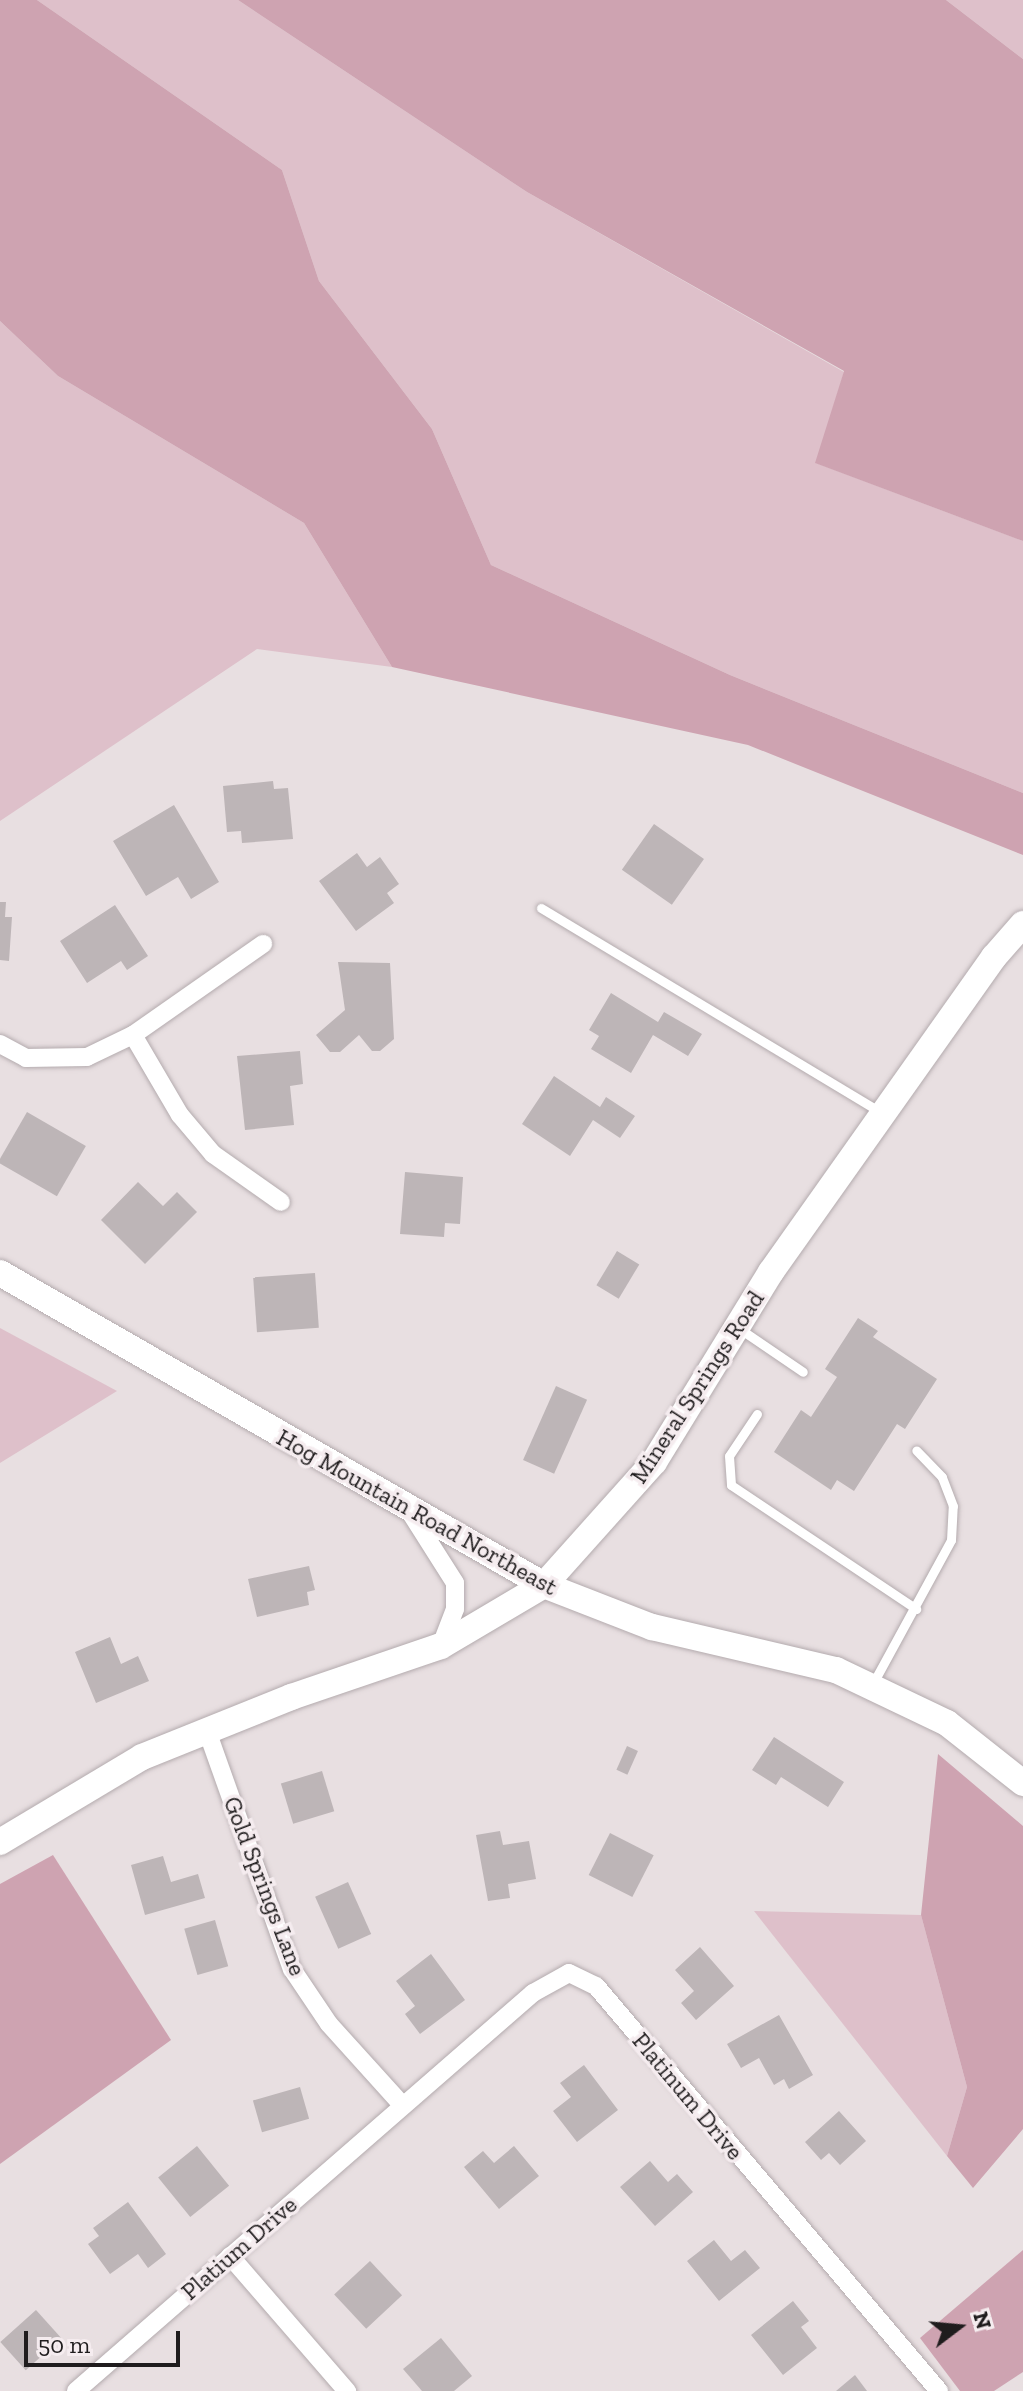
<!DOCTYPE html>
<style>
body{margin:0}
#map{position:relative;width:1023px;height:2391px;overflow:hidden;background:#e8dfe1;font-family:"Zilla Slab",serif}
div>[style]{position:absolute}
.green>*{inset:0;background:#dec0ca}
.forest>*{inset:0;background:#cea3b1}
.building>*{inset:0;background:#bdb5b7;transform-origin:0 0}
.roads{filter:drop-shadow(0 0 2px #b4abae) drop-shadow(0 0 2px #b4abae)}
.lane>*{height:9px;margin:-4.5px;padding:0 4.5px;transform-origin:4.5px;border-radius:4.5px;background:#fff}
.street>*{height:18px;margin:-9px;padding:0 9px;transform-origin:9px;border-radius:9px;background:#fff}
.secondary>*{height:26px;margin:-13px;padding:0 13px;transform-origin:13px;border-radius:13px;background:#fff}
span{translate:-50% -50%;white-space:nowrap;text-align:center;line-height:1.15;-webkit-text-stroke:7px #f5ecef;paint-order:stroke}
.street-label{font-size:24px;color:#1f1c1d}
.north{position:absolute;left:919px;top:2287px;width:80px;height:80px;-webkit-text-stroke:6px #f5ecef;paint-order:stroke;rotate:74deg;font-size:22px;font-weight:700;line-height:32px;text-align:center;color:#1f1c1d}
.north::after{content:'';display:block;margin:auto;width:28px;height:36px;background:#1f1c1d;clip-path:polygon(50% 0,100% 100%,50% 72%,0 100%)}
.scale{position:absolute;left:24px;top:2331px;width:156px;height:36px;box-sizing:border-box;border:4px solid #1f1c1d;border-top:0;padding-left:10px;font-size:24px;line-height:28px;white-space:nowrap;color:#1f1c1d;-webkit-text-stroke:6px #f5ecef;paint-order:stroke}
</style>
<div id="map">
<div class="green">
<i style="clip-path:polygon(37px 0,238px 0,527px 192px,844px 372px,816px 463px,1023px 541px,1023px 793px,730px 675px,491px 565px,432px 429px,319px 281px,282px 170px)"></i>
<i style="clip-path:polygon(946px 0,1023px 0,1023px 59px)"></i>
<i style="clip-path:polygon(0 321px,58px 376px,304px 523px,392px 667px,257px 649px,0 821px)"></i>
<i style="clip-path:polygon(0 1328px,117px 1391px,0 1463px)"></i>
<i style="clip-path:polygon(754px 1911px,921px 1915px,967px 2087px,947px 2156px)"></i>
</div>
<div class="forest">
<i style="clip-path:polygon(0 0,37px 0,282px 170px,319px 281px,432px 429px,491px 565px,730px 675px,1023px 793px,1023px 855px,748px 745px,392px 667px,304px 523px,58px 376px,0 321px)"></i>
<i style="clip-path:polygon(238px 0,946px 0,1023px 59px,1023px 541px,815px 463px,844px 371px,527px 192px)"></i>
<i style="clip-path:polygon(938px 1754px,1023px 1826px,1023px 2129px,973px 2188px,947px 2156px,967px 2087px,921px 1915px)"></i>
<i style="clip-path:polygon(53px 1855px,171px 2040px,0 2164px,0 1884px)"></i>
<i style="clip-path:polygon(1023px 2250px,1023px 2372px,994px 2391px,960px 2391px,920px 2338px)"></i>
</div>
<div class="building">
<i style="clip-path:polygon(273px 781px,274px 789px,288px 788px,293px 839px,242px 843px,241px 831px,227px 832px,223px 786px)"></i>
<i style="clip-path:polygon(174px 805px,219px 882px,191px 899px,178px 877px,146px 896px,113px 841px)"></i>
<i style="left:654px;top:824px;width:61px;height:56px;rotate:35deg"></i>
<i style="clip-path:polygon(357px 853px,367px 867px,380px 857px,399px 884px,387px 893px,394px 903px,356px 931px,319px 881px)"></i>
<i style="clip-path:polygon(0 902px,6px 902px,5px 917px,12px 917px,9px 961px,0 960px)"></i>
<i style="clip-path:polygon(115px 905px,148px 956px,127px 970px,121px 961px,87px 983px,60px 941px)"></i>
<i style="clip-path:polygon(338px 962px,390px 963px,394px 1039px,380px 1051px,372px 1051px,359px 1035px,340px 1052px,330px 1052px,316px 1035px,345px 1010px)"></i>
<i style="clip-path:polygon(611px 993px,658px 1022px,664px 1012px,702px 1034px,688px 1056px,653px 1035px,631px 1073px,591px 1049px,599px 1036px,589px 1030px)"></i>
<i style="clip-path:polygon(300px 1051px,303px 1084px,290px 1086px,294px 1125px,245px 1130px,237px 1056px)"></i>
<i style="clip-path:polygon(554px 1076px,600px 1107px,606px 1097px,635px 1116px,620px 1138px,593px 1120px,570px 1156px,522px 1124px)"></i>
<i style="left:27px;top:1112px;width:68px;height:58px;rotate:30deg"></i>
<i style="clip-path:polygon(405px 1172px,463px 1177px,460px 1224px,445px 1223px,444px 1237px,400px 1234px)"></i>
<i style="clip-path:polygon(138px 1182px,163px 1206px,177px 1192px,197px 1212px,145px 1264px,101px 1220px)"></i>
<i style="left:617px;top:1251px;width:26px;height:40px;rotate:31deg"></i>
<i style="left:315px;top:1273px;width:55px;height:62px;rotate:86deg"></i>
<i style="clip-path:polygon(858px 1318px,878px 1331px,873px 1337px,937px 1379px,905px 1429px,897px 1424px,854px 1491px,837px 1480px,831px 1490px,774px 1452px,801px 1410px,811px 1417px,837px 1377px,825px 1369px)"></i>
<i style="left:556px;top:1386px;width:34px;height:81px;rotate:24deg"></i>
<i style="clip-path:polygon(309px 1566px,315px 1590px,307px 1592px,309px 1605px,257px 1617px,248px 1579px)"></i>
<i style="clip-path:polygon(110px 1637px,121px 1664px,138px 1656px,149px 1681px,96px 1703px,75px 1652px)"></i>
<i style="clip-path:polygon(774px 1737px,844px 1782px,828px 1807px,781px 1777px,776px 1785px,752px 1770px)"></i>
<i style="left:627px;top:1746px;width:12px;height:26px;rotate:24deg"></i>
<i style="left:322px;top:1771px;width:42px;height:43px;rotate:73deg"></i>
<i style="clip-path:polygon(500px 1831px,503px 1845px,529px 1841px,536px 1879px,508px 1884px,510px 1898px,488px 1901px,476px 1835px)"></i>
<i style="left:610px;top:1833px;width:49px;height:47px;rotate:27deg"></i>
<i style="clip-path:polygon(163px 1856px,171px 1882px,198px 1874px,205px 1898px,145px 1915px,131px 1865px)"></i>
<i style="left:348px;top:1882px;width:57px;height:36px;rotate:66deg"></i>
<i style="left:215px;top:1920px;width:48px;height:32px;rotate:74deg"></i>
<i style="clip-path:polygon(700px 1947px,734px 1986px,696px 2020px,681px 2003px,694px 1991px,675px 1970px)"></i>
<i style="clip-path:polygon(431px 1954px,465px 2000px,420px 2034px,405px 2014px,415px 2006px,396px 1981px)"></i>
<i style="clip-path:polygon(779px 2015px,813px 2075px,789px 2089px,784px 2079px,774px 2085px,759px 2058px,741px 2068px,727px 2044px)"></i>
<i style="clip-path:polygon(584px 2065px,618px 2110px,577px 2142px,553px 2111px,571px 2097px,560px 2083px)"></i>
<i style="left:300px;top:2087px;width:33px;height:49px;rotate:74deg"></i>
<i style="clip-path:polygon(839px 2111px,866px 2141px,840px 2165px,829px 2153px,821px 2160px,805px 2142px)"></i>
<i style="left:197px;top:2146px;width:51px;height:50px;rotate:51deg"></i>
<i style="clip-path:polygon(514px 2146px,539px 2176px,499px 2209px,464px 2167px,483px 2151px,494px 2163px)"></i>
<i style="clip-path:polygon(650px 2161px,668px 2182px,677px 2174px,693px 2192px,655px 2226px,620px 2187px)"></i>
<i style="clip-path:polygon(128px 2202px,166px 2254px,148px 2268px,138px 2254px,110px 2274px,88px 2244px,99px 2236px,93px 2228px)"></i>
<i style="clip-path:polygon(714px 2240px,731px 2261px,745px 2250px,760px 2268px,719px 2301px,687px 2261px)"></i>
<i style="left:370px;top:2261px;width:47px;height:49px;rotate:47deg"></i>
<i style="clip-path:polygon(793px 2301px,809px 2321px,801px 2327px,817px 2348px,783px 2375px,751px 2335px)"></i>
<i style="left:36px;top:2310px;width:38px;height:48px;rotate:48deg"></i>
<i style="clip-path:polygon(441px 2338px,472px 2376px,454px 2391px,422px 2391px,403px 2369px)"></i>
<i style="clip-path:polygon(855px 2375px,867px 2391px,836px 2391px)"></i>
</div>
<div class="roads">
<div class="lane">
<i style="left:541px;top:908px;width:396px;rotate:31deg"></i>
<i style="left:740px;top:1329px;width:76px;rotate:34.3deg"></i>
<i style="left:757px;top:1414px;width:50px;rotate:123.7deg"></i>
<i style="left:729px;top:1456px;width:29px;rotate:86deg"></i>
<i style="left:731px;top:1485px;width:223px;rotate:33.8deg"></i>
<i style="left:872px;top:1685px;width:165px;rotate:-61.4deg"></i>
<i style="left:951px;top:1540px;width:34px;rotate:-87deg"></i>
<i style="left:953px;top:1506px;width:31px;rotate:-111deg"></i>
<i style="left:942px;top:1477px;width:37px;rotate:-134deg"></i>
</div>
<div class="street">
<i style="left:133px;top:1035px;width:93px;rotate:59.6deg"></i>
<i style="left:180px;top:1115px;width:51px;rotate:49.8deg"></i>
<i style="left:213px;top:1154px;width:83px;rotate:35.2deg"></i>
<i style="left:0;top:1044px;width:30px;rotate:28deg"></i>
<i style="left:26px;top:1058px;width:61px;rotate:-0.9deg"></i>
<i style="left:87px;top:1057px;width:51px;rotate:-25.6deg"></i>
<i style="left:133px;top:1035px;width:159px;rotate:-35deg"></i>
<i style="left:410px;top:1512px;width:84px;rotate:57.6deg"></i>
<i style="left:455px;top:1583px;width:26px;rotate:90deg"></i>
<i style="left:455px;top:1609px;width:40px;rotate:111deg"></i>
<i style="left:206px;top:1728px;width:256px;rotate:70.4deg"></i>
<i style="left:292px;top:1969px;width:66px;rotate:56.1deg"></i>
<i style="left:329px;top:2024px;width:110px;rotate:47.9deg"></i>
<i style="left:230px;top:2256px;width:179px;rotate:49.1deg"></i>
<i style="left:76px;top:2391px;width:606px;rotate:-41.05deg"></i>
<i style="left:533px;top:1993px;width:41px;rotate:-29.1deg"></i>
<i style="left:569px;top:1973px;width:30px;rotate:26deg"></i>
<i style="left:596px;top:1986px;width:531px;rotate:49.74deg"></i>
</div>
<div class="secondary">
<i style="left:0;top:1273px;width:627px;rotate:29.84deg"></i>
<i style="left:544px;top:1585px;width:116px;rotate:21.3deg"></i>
<i style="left:652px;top:1627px;width:189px;rotate:13.2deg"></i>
<i style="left:836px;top:1670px;width:123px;rotate:25.5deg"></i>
<i style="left:947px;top:1723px;width:97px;rotate:38.3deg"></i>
<i style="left:0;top:1842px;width:165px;rotate:-30.9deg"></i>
<i style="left:142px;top:1757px;width:161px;rotate:-21.9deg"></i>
<i style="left:291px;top:1697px;width:158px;rotate:-18.8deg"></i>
<i style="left:441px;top:1646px;width:120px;rotate:-30.6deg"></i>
<i style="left:544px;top:1585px;width:165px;rotate:-48.2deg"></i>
<i style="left:654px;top:1462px;width:223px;rotate:-58.4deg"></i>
<i style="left:771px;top:1272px;width:386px;rotate:-54.7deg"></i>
<i style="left:994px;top:957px;width:44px;rotate:-48.7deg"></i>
</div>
</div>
<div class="street-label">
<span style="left:697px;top:1387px;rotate:-57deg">Mineral Springs Road</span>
<span style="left:417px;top:1512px;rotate:29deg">Hog Mountain Road Northeast</span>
<span style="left:265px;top:1886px;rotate:69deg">Gold Springs Lane</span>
<span style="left:688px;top:2096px;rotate:50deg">Platinum Drive</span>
<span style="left:239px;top:2248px;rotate:-41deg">Platium Drive</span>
</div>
<div class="north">N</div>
<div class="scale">50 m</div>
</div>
